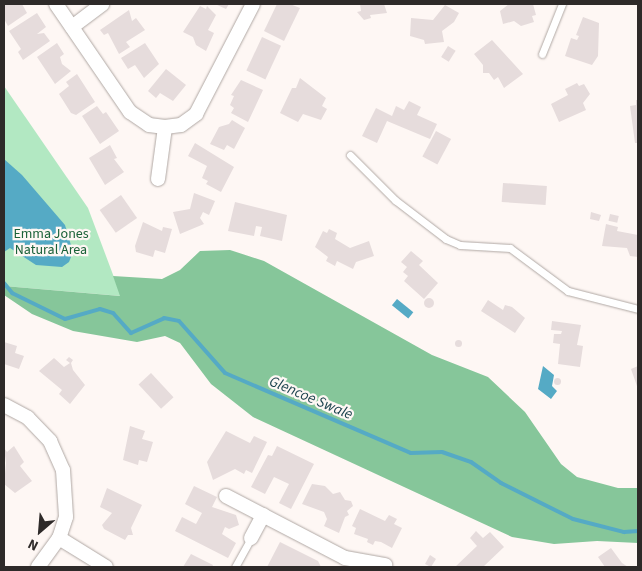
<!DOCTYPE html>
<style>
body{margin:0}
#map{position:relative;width:642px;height:571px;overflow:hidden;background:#fef7f4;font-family:"Source Sans 3",sans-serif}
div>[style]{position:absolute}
.green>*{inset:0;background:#b2e8c2}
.forest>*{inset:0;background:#86c69a}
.water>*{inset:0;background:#55aac5;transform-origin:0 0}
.stream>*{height:4px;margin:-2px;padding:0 2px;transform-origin:2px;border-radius:2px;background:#55aac5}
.building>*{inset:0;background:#e6dcdc;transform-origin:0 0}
.round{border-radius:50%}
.roads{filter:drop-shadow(0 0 1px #b0a8a4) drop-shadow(0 0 1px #b0a8a4)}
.service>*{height:7px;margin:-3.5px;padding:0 3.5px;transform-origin:3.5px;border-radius:3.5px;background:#fff}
.minor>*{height:14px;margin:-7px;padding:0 7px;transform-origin:7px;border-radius:7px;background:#fff}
span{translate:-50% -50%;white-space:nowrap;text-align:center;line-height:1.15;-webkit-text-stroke:4.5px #fef7f4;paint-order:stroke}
.park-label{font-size:14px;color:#1a6138}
.water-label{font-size:15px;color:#173e4a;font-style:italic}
.frame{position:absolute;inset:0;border:5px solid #2e2a29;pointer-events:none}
.north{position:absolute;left:15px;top:506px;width:50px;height:50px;-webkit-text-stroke:4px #fef7f4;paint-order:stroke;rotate:207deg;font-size:14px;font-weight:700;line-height:20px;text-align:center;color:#2e2a29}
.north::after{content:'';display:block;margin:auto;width:18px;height:22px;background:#2e2a29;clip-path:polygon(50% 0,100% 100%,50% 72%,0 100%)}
</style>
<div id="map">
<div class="green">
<i style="clip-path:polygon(4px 86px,88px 208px,121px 296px,4px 286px)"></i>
</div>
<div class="forest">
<i style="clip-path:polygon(230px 250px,264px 261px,432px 355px,488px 377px,525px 412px,561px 464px,577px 477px,618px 488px,638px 488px,638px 543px,597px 541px,554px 544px,512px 537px,253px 417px,211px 384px,180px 343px,165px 336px,137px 342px,73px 331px,32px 314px,4px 295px,4px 286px,120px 296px,113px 276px,162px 279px,180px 270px,200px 251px)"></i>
</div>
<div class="water">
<i style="clip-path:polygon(4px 159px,22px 175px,65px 225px,73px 252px,69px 262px,62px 267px,36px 265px,10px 248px,4px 252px)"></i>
<i style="left:397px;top:299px;width:21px;height:8px;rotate:39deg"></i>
<i style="clip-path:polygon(543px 366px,554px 375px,552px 386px,557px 391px,551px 399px,538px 389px)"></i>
</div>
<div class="stream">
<i style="left:4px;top:283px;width:13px;rotate:51deg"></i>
<i style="left:12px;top:293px;width:59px;rotate:26.1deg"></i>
<i style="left:65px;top:319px;width:36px;rotate:-16deg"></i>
<i style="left:100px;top:309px;width:14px;rotate:17deg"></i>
<i style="left:113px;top:313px;width:27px;rotate:48deg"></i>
<i style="left:131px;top:333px;width:36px;rotate:-24deg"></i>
<i style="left:164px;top:318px;width:15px;rotate:11deg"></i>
<i style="left:179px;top:321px;width:69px;rotate:48.5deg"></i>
<i style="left:225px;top:373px;width:202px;rotate:23.3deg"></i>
<i style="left:411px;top:453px;width:31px;rotate:-2deg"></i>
<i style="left:442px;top:452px;width:31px;rotate:19deg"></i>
<i style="left:471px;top:462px;width:37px;rotate:35deg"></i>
<i style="left:501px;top:483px;width:80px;rotate:26.6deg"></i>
<i style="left:573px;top:519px;width:53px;rotate:14.3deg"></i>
<i style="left:624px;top:532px;width:14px;rotate:-4deg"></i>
</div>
<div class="building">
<i style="clip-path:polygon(4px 4px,22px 4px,27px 13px,8px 26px,4px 19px)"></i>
<i style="clip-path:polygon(215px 4px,229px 4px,226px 9px)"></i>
<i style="clip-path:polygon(277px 4px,290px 4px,300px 8px,284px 41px,264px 31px)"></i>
<i style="clip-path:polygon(360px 4px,384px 4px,387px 13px,370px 15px,371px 18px,364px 20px,357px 12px,361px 11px)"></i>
<i style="clip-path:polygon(509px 4px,533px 4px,536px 15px,532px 16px,534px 22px,521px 26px,514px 21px,503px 24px,500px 11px)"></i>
<i style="clip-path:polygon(445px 5px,459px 13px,454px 22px,442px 31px,444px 42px,425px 44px,424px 40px,410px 36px,411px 18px,433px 20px)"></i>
<i style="clip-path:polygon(200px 6px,206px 9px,207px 6px,216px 15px,208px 30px,214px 33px,206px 51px,196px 45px,193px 37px,183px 32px)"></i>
<i style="clip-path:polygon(129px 10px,132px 21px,136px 18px,145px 30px,126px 42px,130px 47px,119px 54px,108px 33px,104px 35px,100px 30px)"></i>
<i style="clip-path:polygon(37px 13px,46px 27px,37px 34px,44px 33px,50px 41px,23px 60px,18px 52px,21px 49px,9px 31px)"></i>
<i style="clip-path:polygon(583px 17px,599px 23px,598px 56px,592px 65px,565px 56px,571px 38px,577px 40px,579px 36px,576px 35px)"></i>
<i style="left:262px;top:37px;width:21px;height:37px;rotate:25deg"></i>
<i style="clip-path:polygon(492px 40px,523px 74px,504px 88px,498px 77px,494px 80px,489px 73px,483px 73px,483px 65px,474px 54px)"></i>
<i style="clip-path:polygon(57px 43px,64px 54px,60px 57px,62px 64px,71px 71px,55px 84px,37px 57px)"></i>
<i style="clip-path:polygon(145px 43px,159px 64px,144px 78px,135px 65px,128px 69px,121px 58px)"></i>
<i style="left:448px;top:46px;width:9px;height:13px;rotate:32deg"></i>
<i style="clip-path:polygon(166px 69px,186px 85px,173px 101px,160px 93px,156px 98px,148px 91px)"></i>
<i style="clip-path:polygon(77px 74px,95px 102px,76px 115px,71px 113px,59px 94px,69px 86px,66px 82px)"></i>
<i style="clip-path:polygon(300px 78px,326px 98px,322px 106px,327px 109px,321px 120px,303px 114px,298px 122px,280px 113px,292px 88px,296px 88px)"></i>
<i style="clip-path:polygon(241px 80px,263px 90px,248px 122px,231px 113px,234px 108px,230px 105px,234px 96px,231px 95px)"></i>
<i style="clip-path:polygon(577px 83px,579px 86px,584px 84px,590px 94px,583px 103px,586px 110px,559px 122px,551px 104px,568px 95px,565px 89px)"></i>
<i style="clip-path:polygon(636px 100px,638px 100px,638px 143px,635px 143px,630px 106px,636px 105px)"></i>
<i style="clip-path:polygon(409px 101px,421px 107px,417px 115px,437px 124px,430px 139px,387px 121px,377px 143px,362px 136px,376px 108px,392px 116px,396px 106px,404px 110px)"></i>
<i style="clip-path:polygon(97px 106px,103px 114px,106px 112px,119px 131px,100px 144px,82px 116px)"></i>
<i style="clip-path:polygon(232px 120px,245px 128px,234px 149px,227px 145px,224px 150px,210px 144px,219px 127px,229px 124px)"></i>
<i style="left:436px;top:131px;width:17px;height:29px;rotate:28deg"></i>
<i style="clip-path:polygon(195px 143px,234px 167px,221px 192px,206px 184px,208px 181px,202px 178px,207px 166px,188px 156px)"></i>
<i style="clip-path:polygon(110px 145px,117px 158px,114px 159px,124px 172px,105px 185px,89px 158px)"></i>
<i style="left:503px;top:183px;width:44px;height:19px;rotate:4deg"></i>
<i style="clip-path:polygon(194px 193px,215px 201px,209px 215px,203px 212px,200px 218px,204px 224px,180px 234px,173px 212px,190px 209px)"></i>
<i style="left:121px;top:195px;width:28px;height:26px;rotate:55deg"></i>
<i style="clip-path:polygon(235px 202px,287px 215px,282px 241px,260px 236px,262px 227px,256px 226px,254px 236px,228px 231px)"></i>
<i style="clip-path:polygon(591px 212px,601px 215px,599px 221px,590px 219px)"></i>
<i style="left:610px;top:214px;width:9px;height:7px;rotate:13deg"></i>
<i style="clip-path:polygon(143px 222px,162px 231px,163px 227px,172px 229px,165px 253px,155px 250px,153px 257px,136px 252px,135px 246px)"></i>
<i style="clip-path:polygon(606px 224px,618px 227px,617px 231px,638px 235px,638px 257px,630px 256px,627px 248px,602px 246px)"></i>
<i style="clip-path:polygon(329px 229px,337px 233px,335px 239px,350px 248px,369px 241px,374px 256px,356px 262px,353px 269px,337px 261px,335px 266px,326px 261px,328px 257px,315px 247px,323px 231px,327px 233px)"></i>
<i style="clip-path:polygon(411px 251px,423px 261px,419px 265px,438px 283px,424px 299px,404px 281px,408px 276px,403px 272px,407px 267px,401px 262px)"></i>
<i class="round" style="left:424px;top:298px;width:10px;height:10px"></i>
<i style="clip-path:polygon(488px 300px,503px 310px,505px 305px,512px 307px,525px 318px,515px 333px,481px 311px)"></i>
<i style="clip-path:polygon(552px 321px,581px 325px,577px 345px,583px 346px,580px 367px,558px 364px,560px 344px,553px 343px,554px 334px,561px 334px,562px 331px,551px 330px)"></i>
<i class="round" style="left:454.5px;top:339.5px;width:7px;height:7px"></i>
<i style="clip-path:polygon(4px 342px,17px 346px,15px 353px,24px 356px,19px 369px,4px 364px)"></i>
<i style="clip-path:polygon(69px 357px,73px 360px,71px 363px,73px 370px,85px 385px,70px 404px,59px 394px,62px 390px,39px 371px,54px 358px,64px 367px,70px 363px,66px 360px)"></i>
<i style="clip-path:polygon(638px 366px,638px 389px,631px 369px)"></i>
<i style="left:151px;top:373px;width:33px;height:17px;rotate:47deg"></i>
<i class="round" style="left:553.5px;top:377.5px;width:7px;height:7px"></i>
<i style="clip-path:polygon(130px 426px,145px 431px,142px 439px,153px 442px,147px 462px,139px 460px,138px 465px,123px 460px)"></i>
<i style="clip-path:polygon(226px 431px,250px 443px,254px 436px,267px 442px,252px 473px,246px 470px,244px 474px,235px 469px,213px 480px,207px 462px)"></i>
<i style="clip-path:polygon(14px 446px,24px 462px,20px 466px,32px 481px,15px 493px,4px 484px,6px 463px,4px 448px,7px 452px)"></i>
<i style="clip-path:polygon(277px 446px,314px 464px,291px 509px,279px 503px,289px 484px,274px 477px,265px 494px,251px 487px,268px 455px,272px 456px)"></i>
<i style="clip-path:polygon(312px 484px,325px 486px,333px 494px,340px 492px,345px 500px,351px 501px,353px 506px,347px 511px,349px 515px,345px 517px,339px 533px,324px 526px,327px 519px,324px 512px,302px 504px)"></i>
<i style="clip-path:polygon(194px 486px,217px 497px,212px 507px,236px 515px,239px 525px,229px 529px,225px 527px,222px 534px,236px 543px,228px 558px,175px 531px,182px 517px,196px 524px,202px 513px,185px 504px)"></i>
<i style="clip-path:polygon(107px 488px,142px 505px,131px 528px,133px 535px,128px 535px,125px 540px,104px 529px,102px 525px,112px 513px,100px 507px)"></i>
<i style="clip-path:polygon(360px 509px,385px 521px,389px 515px,397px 519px,394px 524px,402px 528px,392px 548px,381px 542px,375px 541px,373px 545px,367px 542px,368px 539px,354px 534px,356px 528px,352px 526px)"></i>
<i style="clip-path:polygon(476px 531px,483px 538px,490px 532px,504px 547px,483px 567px,455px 567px,477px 546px,470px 538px)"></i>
<i style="clip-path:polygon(280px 542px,318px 561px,321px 567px,267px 567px)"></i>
<i style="clip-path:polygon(611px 548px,622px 563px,628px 567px,605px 567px,598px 557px)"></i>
<i style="clip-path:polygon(191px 554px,213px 565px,212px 567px,183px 567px)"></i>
<i style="clip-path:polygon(430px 555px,436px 559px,431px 567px,425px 564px)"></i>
</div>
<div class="roads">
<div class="service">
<i style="left:542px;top:54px;width:54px;rotate:-68.2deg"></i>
<i style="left:350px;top:155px;width:64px;rotate:45deg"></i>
<i style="left:395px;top:200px;width:64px;rotate:37.4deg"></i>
<i style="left:446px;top:239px;width:15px;rotate:23deg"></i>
<i style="left:460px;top:245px;width:50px;rotate:3.4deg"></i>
<i style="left:510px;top:248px;width:72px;rotate:36.6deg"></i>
<i style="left:568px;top:291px;width:72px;rotate:14.4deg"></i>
<i style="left:235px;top:567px;width:33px;rotate:-61deg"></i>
</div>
<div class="minor">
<i style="left:56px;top:4px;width:131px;rotate:55.6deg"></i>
<i style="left:130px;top:112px;width:23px;rotate:34deg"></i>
<i style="left:149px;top:125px;width:16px;rotate:7deg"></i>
<i style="left:165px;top:127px;width:16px;rotate:-7deg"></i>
<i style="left:181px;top:125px;width:19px;rotate:-36deg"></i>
<i style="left:196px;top:114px;width:124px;rotate:-62.6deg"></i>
<i style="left:72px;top:27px;width:38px;rotate:-37deg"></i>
<i style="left:158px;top:179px;width:52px;rotate:-82.3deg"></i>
<i style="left:4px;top:405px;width:27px;rotate:28deg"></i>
<i style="left:28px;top:418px;width:32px;rotate:46deg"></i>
<i style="left:50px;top:441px;width:32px;rotate:66deg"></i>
<i style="left:63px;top:470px;width:47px;rotate:86.3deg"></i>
<i style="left:66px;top:517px;width:22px;rotate:108deg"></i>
<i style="left:59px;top:538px;width:36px;rotate:126deg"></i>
<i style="left:226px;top:496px;width:134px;rotate:27.5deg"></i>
<i style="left:345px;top:558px;width:41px;rotate:9.9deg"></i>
<i style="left:59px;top:538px;width:55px;rotate:31.7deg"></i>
<i style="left:251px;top:538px;width:26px;rotate:-62deg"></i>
</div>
</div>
<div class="park-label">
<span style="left:51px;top:242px">Emma Jones<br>Natural Area</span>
</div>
<div class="water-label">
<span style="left:311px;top:398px;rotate:23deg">Glencoe Swale</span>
</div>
<div class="frame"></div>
<div class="north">N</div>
</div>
